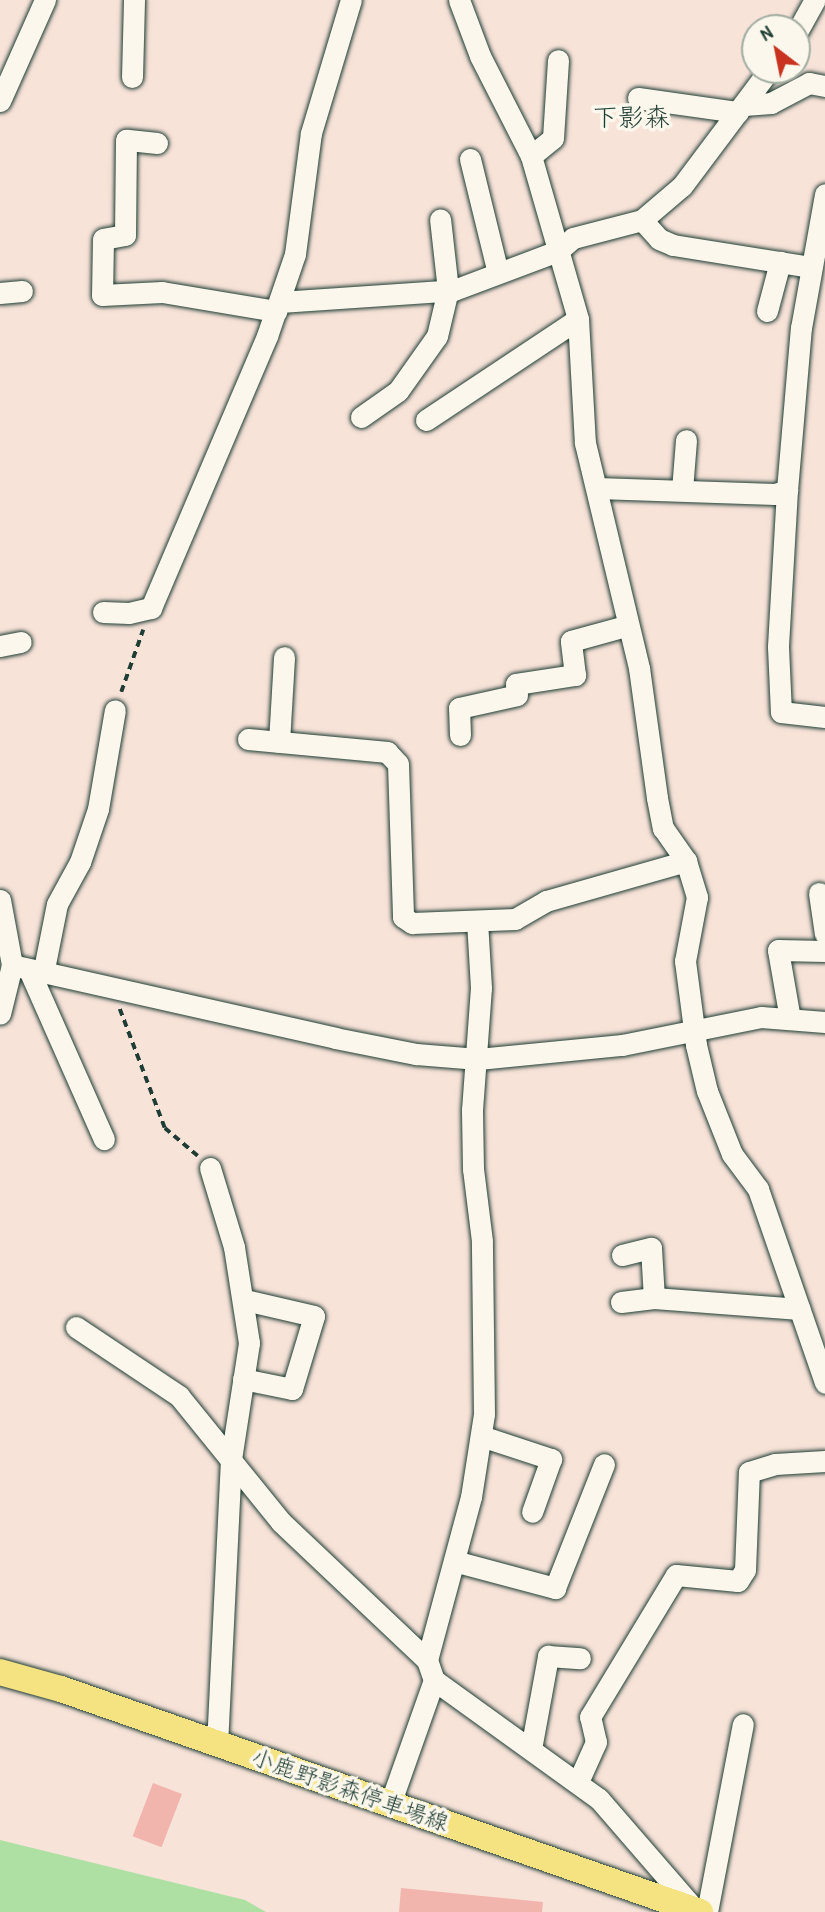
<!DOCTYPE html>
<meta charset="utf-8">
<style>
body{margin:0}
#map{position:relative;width:825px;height:1912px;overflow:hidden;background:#f8e3d9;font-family:"Patrick Hand","Klee One",sans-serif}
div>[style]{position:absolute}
.green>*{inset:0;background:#ade0a2}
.building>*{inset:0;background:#f1b5ae;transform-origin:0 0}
.path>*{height:3.5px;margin-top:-1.75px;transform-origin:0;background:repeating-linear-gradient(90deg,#1f3d34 0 7px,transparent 0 12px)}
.roads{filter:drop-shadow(0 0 2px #1f3d34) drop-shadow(0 0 2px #1f3d34)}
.minor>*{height:21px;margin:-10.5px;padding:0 10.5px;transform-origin:10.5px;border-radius:10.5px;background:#fbf7ec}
.major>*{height:26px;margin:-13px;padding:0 13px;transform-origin:13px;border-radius:13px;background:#f5e382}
span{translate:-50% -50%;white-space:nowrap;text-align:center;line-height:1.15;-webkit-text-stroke:7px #fbf7ec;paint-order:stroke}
.street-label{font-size:23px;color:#1f3d34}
.quarter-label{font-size:26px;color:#1f3d34}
.north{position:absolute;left:741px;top:14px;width:70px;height:70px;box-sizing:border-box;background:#fbf7ec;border:2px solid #a3ada2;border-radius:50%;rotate:328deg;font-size:19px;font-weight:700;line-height:28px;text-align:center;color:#1f3d34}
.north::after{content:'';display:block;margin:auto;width:24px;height:32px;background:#c8321e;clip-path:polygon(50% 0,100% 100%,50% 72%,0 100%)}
</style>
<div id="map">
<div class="green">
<i style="clip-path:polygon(0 1840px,245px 1900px,266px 1912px,0 1912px)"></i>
</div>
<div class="building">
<i style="left:153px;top:1783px;width:31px;height:57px;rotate:21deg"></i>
<i style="clip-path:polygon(401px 1888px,543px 1902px,542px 1912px,399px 1912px)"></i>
</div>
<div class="path">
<i style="left:121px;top:692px;width:66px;rotate:-70.5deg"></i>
<i style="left:120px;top:1009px;width:127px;rotate:69.3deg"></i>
<i style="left:165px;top:1128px;width:43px;rotate:40.3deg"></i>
</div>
<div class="roads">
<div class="minor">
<i style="left:459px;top:0;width:60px;rotate:69.4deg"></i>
<i style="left:480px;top:56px;width:112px;rotate:63deg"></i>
<i style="left:531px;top:156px;width:170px;rotate:73.9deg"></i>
<i style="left:578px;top:319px;width:124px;rotate:86.8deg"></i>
<i style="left:585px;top:443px;width:231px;rotate:76.5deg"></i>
<i style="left:639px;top:668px;width:131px;rotate:82.1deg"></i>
<i style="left:657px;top:798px;width:31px;rotate:79deg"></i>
<i style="left:663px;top:828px;width:40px;rotate:55.1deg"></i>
<i style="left:686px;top:861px;width:38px;rotate:73deg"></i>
<i style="left:697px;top:897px;width:65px;rotate:100.6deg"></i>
<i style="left:685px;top:961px;width:85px;rotate:82.5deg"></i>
<i style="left:696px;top:1045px;width:47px;rotate:76.6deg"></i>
<i style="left:707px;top:1091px;width:68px;rotate:68.4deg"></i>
<i style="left:732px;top:1154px;width:44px;rotate:53.4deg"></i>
<i style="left:758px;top:1189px;width:205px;rotate:70.9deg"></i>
<i style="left:797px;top:32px;width:37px;rotate:-61deg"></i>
<i style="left:132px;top:77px;width:77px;rotate:-88.5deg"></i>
<i style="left:638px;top:98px;width:101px;rotate:8deg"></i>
<i style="left:0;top:101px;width:111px;rotate:-66deg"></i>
<i style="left:744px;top:105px;width:27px;rotate:-4deg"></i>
<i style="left:771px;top:103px;width:43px;rotate:-27.8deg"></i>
<i style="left:809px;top:83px;width:16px;rotate:11deg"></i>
<i style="left:157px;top:143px;width:31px;rotate:-174deg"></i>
<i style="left:126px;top:140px;width:95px;rotate:90.6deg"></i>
<i style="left:125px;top:235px;width:22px;rotate:170deg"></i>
<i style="left:103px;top:239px;width:56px;rotate:91deg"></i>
<i style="left:102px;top:295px;width:60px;rotate:-2.9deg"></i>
<i style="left:162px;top:292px;width:116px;rotate:9.5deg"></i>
<i style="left:531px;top:156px;width:28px;rotate:-39deg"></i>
<i style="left:553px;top:138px;width:78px;rotate:-86.3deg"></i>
<i style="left:470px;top:159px;width:117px;rotate:76.2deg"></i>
<i style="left:642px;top:220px;width:25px;rotate:48deg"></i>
<i style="left:659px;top:239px;width:15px;rotate:23deg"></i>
<i style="left:673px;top:245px;width:140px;rotate:9.1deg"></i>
<i style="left:0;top:293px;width:22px;rotate:-5deg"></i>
<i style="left:280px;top:302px;width:174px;rotate:-3.9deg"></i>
<i style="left:454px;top:290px;width:111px;rotate:-20.6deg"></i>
<i style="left:558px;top:251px;width:20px;rotate:-41deg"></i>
<i style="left:573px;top:238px;width:71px;rotate:-14.6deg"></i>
<i style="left:642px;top:220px;width:52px;rotate:-40.4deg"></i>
<i style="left:682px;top:186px;width:145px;rotate:-53.1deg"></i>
<i style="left:767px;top:311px;width:51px;rotate:-75.1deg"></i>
<i style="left:361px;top:417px;width:45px;rotate:-35.1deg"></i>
<i style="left:398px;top:391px;width:67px;rotate:-54.7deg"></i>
<i style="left:437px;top:336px;width:47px;rotate:-76.6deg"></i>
<i style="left:448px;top:290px;width:71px;rotate:-96.4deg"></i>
<i style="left:426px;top:420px;width:182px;rotate:-33.6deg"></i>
<i style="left:597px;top:488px;width:178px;rotate:1.9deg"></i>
<i style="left:775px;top:494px;width:13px;rotate:-18deg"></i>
<i style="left:787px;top:490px;width:157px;rotate:93.3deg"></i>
<i style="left:778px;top:647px;width:65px;rotate:87.4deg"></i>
<i style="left:781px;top:712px;width:44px;rotate:6.5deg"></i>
<i style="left:682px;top:490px;width:50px;rotate:-85.4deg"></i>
<i style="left:787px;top:490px;width:163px;rotate:-85.1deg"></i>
<i style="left:801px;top:328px;width:136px;rotate:-79.8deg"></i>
<i style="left:103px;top:612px;width:26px;rotate:2deg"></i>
<i style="left:129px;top:613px;width:23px;rotate:-13deg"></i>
<i style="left:151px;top:608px;width:296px;rotate:-66.9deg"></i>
<i style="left:267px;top:336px;width:87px;rotate:-71.1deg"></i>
<i style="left:295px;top:254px;width:122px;rotate:-82.5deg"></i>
<i style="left:311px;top:133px;width:139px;rotate:-73.3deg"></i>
<i style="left:0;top:646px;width:21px;rotate:-11deg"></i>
<i style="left:460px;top:735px;width:27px;rotate:-92deg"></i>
<i style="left:459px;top:708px;width:59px;rotate:-12.6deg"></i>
<i style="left:517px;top:695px;width:11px;rotate:-95deg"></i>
<i style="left:516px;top:684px;width:60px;rotate:-8.7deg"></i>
<i style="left:575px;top:675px;width:34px;rotate:-97deg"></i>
<i style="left:571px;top:641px;width:57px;rotate:-15.3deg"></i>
<i style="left:248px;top:739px;width:140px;rotate:5.3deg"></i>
<i style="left:387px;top:752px;width:16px;rotate:47deg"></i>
<i style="left:398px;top:764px;width:153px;rotate:88.1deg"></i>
<i style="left:403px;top:917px;width:11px;rotate:34deg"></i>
<i style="left:412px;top:923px;width:103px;rotate:-2.2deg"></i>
<i style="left:515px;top:919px;width:36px;rotate:-30deg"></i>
<i style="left:546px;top:901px;width:146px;rotate:-15.9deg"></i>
<i style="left:279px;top:742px;width:85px;rotate:-86.6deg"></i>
<i style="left:819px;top:893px;width:41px;rotate:81.7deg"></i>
<i style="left:0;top:900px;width:66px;rotate:79.5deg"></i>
<i style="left:12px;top:965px;width:50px;rotate:103.8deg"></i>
<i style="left:12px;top:965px;width:331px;rotate:12.7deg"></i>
<i style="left:335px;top:1038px;width:83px;rotate:11.2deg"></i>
<i style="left:416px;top:1054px;width:62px;rotate:4.6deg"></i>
<i style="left:478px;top:1059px;width:145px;rotate:-5.6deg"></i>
<i style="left:622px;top:1045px;width:142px;rotate:-11.4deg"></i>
<i style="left:761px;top:1017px;width:64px;rotate:4.5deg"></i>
<i style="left:29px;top:970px;width:185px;rotate:66.1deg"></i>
<i style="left:43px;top:974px;width:71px;rotate:-78.7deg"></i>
<i style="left:57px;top:904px;width:48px;rotate:-61.3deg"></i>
<i style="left:80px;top:862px;width:56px;rotate:-71.2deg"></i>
<i style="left:98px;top:809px;width:100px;rotate:-80.3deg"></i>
<i style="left:790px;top:1019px;width:70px;rotate:-99.9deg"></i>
<i style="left:778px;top:950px;width:47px;rotate:1.2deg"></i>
<i style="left:210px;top:1168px;width:83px;rotate:73.1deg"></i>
<i style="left:234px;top:1247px;width:97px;rotate:81.1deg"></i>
<i style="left:249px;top:1343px;width:117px;rotate:98.8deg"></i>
<i style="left:231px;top:1459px;width:286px;rotate:92.8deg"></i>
<i style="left:622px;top:1255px;width:30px;rotate:-14deg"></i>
<i style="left:651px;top:1248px;width:50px;rotate:86.6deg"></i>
<i style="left:621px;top:1302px;width:33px;rotate:-7deg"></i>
<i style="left:654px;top:1298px;width:146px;rotate:4.3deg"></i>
<i style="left:76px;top:1327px;width:124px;rotate:33.8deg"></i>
<i style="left:179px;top:1396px;width:162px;rotate:51deg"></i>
<i style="left:281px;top:1522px;width:201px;rotate:43.4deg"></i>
<i style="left:427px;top:1660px;width:21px;rotate:71deg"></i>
<i style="left:434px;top:1680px;width:132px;rotate:109.5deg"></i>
<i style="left:243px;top:1379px;width:50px;rotate:11.5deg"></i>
<i style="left:292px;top:1389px;width:76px;rotate:-73.2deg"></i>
<i style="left:314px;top:1316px;width:71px;rotate:-166.9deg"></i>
<i style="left:481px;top:1436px;width:74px;rotate:18.2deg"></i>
<i style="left:551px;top:1459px;width:56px;rotate:109.7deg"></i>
<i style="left:454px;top:1561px;width:105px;rotate:15deg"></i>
<i style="left:555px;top:1588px;width:133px;rotate:-68.4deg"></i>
<i style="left:427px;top:1660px;width:169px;rotate:-74.9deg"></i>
<i style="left:471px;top:1497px;width:84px;rotate:-81.1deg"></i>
<i style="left:484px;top:1414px;width:173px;rotate:-90.7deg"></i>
<i style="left:482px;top:1241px;width:73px;rotate:-97.1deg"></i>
<i style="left:473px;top:1169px;width:59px;rotate:-91deg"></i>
<i style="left:472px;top:1110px;width:122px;rotate:-85.8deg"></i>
<i style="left:481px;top:988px;width:67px;rotate:-93.4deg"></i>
<i style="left:434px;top:1680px;width:203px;rotate:35.8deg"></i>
<i style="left:599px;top:1799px;width:148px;rotate:49.1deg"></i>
<i style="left:531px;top:1749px;width:95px;rotate:-79.6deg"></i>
<i style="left:548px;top:1656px;width:32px;rotate:4deg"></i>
<i style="left:578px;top:1782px;width:44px;rotate:-65.8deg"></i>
<i style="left:596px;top:1742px;width:26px;rotate:-103deg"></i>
<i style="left:590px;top:1717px;width:166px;rotate:-58.8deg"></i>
<i style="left:676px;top:1575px;width:62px;rotate:5.5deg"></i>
<i style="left:738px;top:1581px;width:13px;rotate:-58deg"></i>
<i style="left:745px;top:1570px;width:98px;rotate:-87.7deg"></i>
<i style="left:749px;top:1472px;width:27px;rotate:-17deg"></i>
<i style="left:775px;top:1464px;width:50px;rotate:-3.4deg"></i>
<i style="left:707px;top:1912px;width:191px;rotate:-79.2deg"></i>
</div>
<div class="major">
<i style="left:0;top:1672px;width:63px;rotate:15.6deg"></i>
<i style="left:61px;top:1689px;width:677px;rotate:19.24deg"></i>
</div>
</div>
<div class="street-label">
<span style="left:350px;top:1790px;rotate:19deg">小鹿野影森停車場線</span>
</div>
<div class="quarter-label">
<span style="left:631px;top:117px">下影森</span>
</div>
<div class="north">N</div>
</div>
